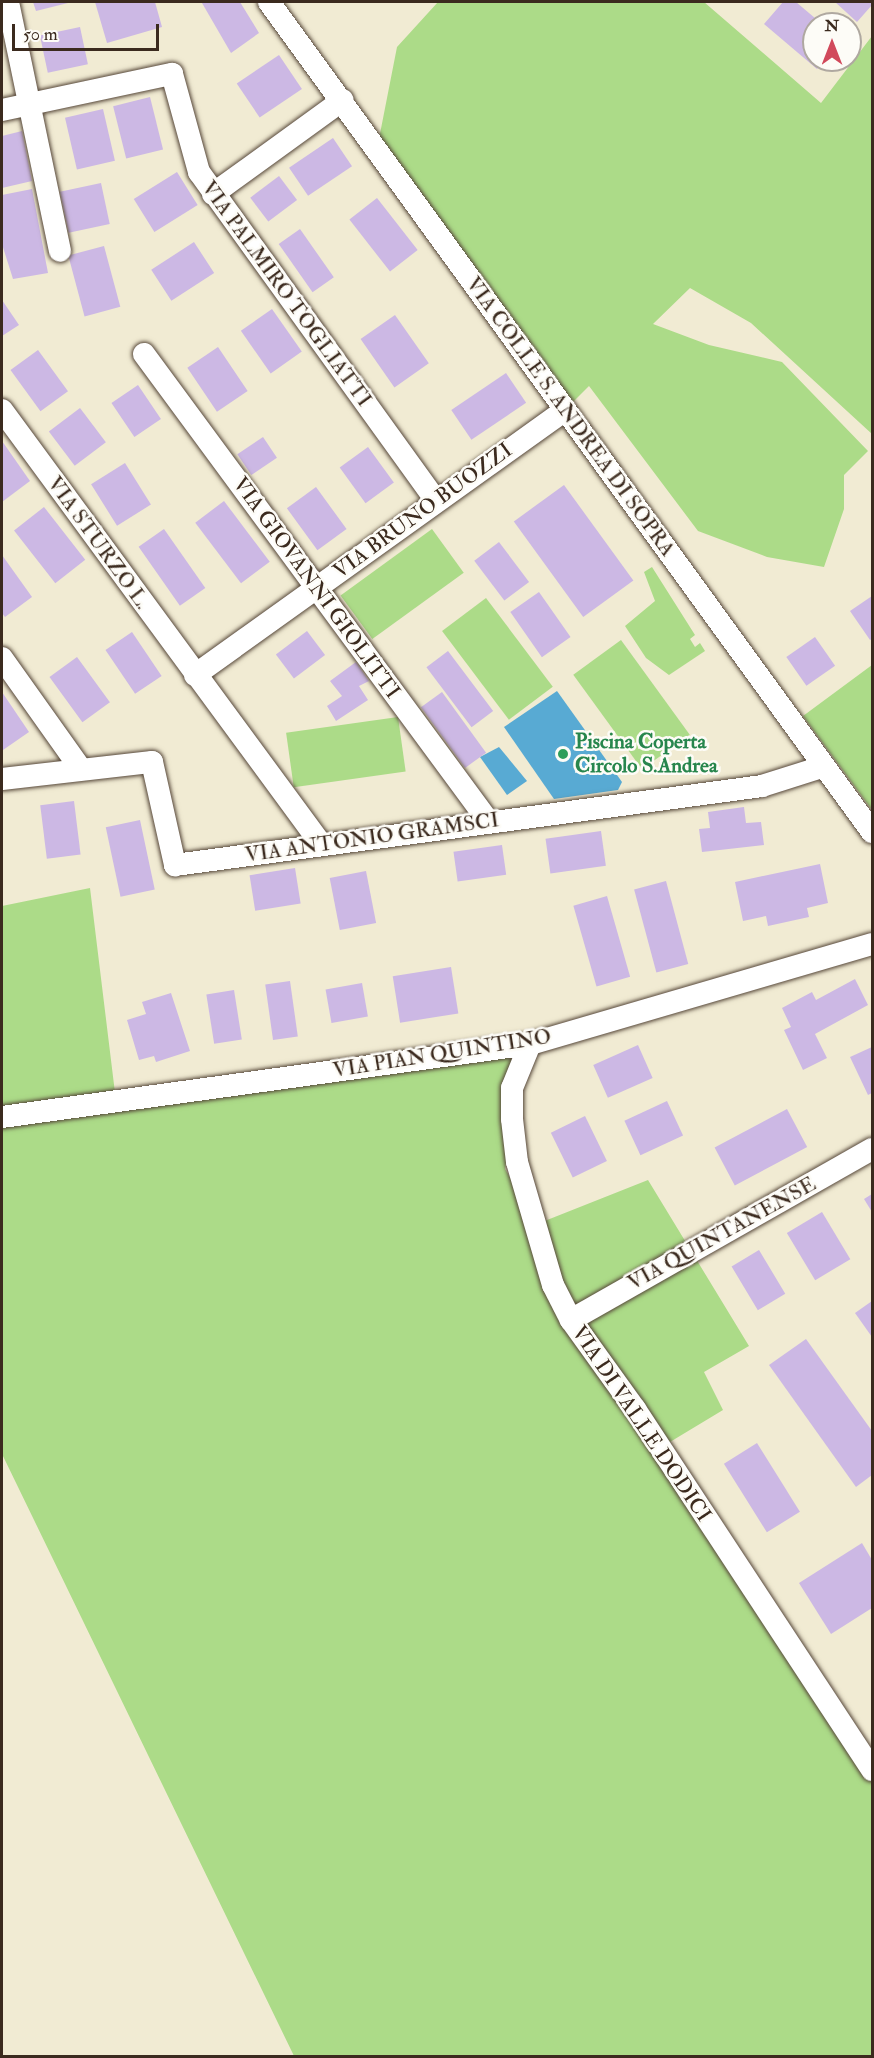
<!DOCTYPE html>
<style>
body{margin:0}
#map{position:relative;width:874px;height:2058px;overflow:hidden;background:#f1ebd3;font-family:"IM FELL Double Pica",serif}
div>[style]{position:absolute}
.green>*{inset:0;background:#acdb88;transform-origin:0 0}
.water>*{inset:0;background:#58aad3}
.building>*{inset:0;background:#ccb8e4;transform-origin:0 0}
.roads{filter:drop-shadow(0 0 2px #564739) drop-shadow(0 0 2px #564739)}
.minor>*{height:22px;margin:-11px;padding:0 11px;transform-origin:11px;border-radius:11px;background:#fff}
.dots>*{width:16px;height:16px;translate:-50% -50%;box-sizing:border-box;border:3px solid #fdfcf7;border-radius:50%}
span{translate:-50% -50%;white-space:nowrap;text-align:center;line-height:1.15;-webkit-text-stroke:5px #fdfcf7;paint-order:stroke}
.street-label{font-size:21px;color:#3b2a1e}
.leisure-label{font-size:21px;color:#27864d;font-weight:700}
.left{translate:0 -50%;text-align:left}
.frame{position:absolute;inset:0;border:3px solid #3b2a1e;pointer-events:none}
.north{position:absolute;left:802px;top:12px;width:60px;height:60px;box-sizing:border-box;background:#fdfcf7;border:2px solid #afa8a0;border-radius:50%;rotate:0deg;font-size:16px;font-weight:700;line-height:24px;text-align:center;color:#3b2a1e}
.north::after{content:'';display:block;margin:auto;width:21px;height:27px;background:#d1495b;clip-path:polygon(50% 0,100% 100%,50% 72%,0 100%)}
.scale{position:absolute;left:12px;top:24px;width:147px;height:27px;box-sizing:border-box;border:3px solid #3b2a1e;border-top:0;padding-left:8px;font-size:18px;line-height:21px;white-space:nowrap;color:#3b2a1e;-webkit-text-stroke:4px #fdfcf7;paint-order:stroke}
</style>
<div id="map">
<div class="green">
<i style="clip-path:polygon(438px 2px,704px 2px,821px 103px,872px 36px,872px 434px,751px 323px,690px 288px,653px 324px,709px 345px,782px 362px,868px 451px,844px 475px,844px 509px,824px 567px,767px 557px,698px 531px,589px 386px,564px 411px,377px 149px,397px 47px)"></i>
<i style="left:432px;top:529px;width:54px;height:113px;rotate:54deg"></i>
<i style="clip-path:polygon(652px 567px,695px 635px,690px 639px,695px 647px,700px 643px,705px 651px,669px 675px,646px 658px,625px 626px,655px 601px,644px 572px)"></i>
<i style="left:486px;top:598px;width:111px;height:55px;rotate:53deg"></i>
<i style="left:621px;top:640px;width:117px;height:59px;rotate:54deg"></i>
<i style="clip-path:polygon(872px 665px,872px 810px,803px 716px)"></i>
<i style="left:398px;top:717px;width:55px;height:113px;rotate:82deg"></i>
<i style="clip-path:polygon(90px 888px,116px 1101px,530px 1044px,512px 1119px,505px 1169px,537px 1224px,648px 1180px,749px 1346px,704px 1372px,723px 1410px,660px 1448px,872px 1770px,872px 2056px,294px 2056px,2px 1454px,2px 906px)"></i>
</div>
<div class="water">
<i style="clip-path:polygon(557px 691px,622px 782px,618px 790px,554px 799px,504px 727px)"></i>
<i style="clip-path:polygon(499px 747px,527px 781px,507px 795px,480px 757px)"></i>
</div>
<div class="building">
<i style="clip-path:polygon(33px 2px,72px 2px,36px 11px)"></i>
<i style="clip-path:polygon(95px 2px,155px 2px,162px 27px,107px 43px)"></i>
<i style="clip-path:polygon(240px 2px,259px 33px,231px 53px,202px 3px)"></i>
<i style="clip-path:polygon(783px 2px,796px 2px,822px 24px,814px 24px,814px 60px,825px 60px,817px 69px,764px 24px)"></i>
<i style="clip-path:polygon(835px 2px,872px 2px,872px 5px,857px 22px)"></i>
<i style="left:80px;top:27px;width:38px;height:41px;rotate:78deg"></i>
<i style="left:279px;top:55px;width:41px;height:51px;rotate:56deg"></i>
<i style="left:150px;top:97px;width:54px;height:38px;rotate:76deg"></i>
<i style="left:103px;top:109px;width:53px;height:39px;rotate:77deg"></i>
<i style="clip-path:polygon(22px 131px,32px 181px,2px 188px,2px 136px)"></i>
<i style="left:333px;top:138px;width:34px;height:53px;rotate:56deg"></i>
<i style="left:177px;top:172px;width:39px;height:51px;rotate:58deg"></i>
<i style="left:279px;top:176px;width:30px;height:36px;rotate:53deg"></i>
<i style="left:101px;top:183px;width:42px;height:42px;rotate:78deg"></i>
<i style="clip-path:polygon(32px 189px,48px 273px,13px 279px,2px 244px,2px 195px)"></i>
<i style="left:377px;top:198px;width:66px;height:35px;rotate:52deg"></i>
<i style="left:300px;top:229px;width:59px;height:26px;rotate:55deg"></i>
<i style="left:194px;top:242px;width:37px;height:51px;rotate:57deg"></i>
<i style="left:104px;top:246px;width:63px;height:37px;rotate:75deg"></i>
<i style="clip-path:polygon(2px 300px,19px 325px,2px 336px)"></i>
<i style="left:272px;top:309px;width:52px;height:38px;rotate:55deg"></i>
<i style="left:395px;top:315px;width:59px;height:42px;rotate:55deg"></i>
<i style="left:218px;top:347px;width:53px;height:37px;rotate:56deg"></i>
<i style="left:38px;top:350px;width:51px;height:34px;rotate:54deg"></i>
<i style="left:506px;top:373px;width:36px;height:66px;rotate:56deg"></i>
<i style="left:138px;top:385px;width:41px;height:32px;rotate:56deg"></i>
<i style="left:80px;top:408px;width:43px;height:39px;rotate:53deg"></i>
<i style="left:263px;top:437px;width:25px;height:31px;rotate:56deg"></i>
<i style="clip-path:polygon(2px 441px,30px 481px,2px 502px)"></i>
<i style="left:368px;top:447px;width:44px;height:35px;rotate:54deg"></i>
<i style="left:125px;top:463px;width:49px;height:40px;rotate:58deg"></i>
<i style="left:564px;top:485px;width:118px;height:62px;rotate:54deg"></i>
<i style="left:316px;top:487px;width:52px;height:36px;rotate:54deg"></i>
<i style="left:224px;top:501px;width:76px;height:36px;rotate:53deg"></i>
<i style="left:44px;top:507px;width:67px;height:38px;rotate:52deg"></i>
<i style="left:164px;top:529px;width:72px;height:31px;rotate:55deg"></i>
<i style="left:499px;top:542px;width:50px;height:31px;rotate:53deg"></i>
<i style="clip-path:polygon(2px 555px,32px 597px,5px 617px,2px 613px)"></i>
<i style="left:539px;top:592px;width:55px;height:35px;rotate:55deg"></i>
<i style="clip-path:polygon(872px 596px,872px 639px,870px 640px,850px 611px)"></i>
<i style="left:307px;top:631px;width:30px;height:39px;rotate:53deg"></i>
<i style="left:132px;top:632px;width:53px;height:32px;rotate:56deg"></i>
<i style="left:815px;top:637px;width:35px;height:35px;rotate:55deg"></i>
<i style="left:448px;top:651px;width:75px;height:27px;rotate:53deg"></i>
<i style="left:77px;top:657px;width:56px;height:34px;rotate:54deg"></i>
<i style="clip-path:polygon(356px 662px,369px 681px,359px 686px,368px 700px,336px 721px,327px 706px,342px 696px,330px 681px)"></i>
<i style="clip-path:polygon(2px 692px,29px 732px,3px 750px,2px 748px)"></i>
<i style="left:442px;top:692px;width:75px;height:26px;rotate:54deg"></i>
<i style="left:74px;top:801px;width:54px;height:34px;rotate:83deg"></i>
<i style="clip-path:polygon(744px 807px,746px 823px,761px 822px,764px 845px,702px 852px,699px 829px,710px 828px,708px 812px)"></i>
<i style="left:140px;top:820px;width:71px;height:35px;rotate:78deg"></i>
<i style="left:601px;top:831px;width:35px;height:56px;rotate:82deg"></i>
<i style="left:502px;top:845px;width:30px;height:49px;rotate:82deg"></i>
<i style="clip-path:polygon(820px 864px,828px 903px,807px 908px,809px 917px,768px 926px,766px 916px,743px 921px,735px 882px)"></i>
<i style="left:295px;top:868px;width:36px;height:46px;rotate:81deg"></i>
<i style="left:366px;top:871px;width:53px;height:37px;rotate:79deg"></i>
<i style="left:666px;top:881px;width:86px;height:33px;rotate:75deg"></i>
<i style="left:607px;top:896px;width:84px;height:35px;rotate:74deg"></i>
<i style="left:451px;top:967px;width:47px;height:59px;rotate:81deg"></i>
<i style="clip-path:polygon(855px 979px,868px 1005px,815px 1034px,827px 1058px,803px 1070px,784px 1030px,791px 1027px,782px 1008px,812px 992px,816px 1000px)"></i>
<i style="left:290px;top:981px;width:56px;height:25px;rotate:82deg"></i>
<i style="left:362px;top:983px;width:34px;height:37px;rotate:80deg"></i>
<i style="left:234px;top:990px;width:50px;height:28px;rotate:81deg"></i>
<i style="clip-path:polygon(171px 993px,190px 1051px,156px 1062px,154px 1056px,139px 1060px,127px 1020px,146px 1014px,142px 1002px)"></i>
<i style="left:638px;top:1045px;width:36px;height:49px;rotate:66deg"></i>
<i style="clip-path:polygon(872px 1047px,872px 1093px,868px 1095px,850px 1057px)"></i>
<i style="left:667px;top:1101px;width:38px;height:47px;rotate:65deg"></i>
<i style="left:787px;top:1109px;width:43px;height:82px;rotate:62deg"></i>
<i style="left:585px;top:1116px;width:50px;height:38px;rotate:64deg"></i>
<i style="clip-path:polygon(872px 1194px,872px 1212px,864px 1199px)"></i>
<i style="left:822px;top:1212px;width:55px;height:41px;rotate:59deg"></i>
<i style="left:759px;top:1250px;width:51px;height:32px;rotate:59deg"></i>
<i style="clip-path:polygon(872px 1301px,872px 1337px,855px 1313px)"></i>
<i style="clip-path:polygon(806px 1339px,872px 1431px,872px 1475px,856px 1487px,769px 1365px)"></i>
<i style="left:757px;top:1443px;width:81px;height:39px;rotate:58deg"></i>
<i style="clip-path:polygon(862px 1543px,872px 1560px,872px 1608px,831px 1634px,799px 1583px)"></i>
</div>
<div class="roads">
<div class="minor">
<i style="left:8px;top:2px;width:254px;rotate:78.2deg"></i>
<i style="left:269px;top:2px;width:1026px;rotate:54deg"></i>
<i style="left:2px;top:110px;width:174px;rotate:-12deg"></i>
<i style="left:172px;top:74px;width:102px;rotate:74.6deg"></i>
<i style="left:199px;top:172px;width:403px;rotate:54.2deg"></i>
<i style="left:213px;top:194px;width:160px;rotate:-35.9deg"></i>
<i style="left:144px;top:354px;width:581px;rotate:53.6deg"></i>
<i style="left:2px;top:410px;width:539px;rotate:53.68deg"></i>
<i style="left:2px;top:658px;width:136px;rotate:54.6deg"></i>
<i style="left:195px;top:675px;width:454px;rotate:-35.6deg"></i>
<i style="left:2px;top:779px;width:151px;rotate:-6.5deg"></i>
<i style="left:152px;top:762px;width:106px;rotate:77.4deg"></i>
<i style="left:175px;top:865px;width:592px;rotate:-7.66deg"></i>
<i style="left:762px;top:786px;width:63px;rotate:-17.6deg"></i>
<i style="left:530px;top:1044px;width:48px;rotate:112.2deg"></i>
<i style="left:512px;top:1088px;width:31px;rotate:90deg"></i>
<i style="left:512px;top:1119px;width:43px;rotate:83.4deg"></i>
<i style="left:517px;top:1162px;width:128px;rotate:73.7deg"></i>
<i style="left:553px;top:1285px;width:39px;rotate:63deg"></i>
<i style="left:571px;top:1320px;width:110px;rotate:54.3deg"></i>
<i style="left:635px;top:1409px;width:432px;rotate:56.7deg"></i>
<i style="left:2px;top:1117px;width:533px;rotate:-7.87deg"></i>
<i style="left:530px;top:1044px;width:356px;rotate:-16.3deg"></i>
<i style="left:571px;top:1320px;width:346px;rotate:-29.6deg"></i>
</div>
</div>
<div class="dots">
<i style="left:563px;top:754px;background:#2e9e5b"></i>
</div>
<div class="street-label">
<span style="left:286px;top:294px;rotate:54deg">VIA PALMIRO TOGLIATTI</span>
<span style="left:570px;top:417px;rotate:54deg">VIA COLLE S. ANDREA DI SOPRA</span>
<span style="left:423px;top:511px;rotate:-36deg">VIA BRUNO BUOZZI</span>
<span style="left:98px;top:543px;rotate:54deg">VIA STURZO L.</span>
<span style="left:316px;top:588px;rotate:54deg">VIA GIOVANNI GIOLITTI</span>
<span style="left:372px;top:838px;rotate:-8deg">VIA ANTONIO GRAMSCI</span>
<span style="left:442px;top:1054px;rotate:-9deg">VIA PIAN QUINTINO</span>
<span style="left:722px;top:1234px;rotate:-29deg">VIA QUINTANENSE</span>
<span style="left:641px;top:1424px;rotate:56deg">VIA DI VALLE DODICI</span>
</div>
<div class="leisure-label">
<span class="left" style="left:575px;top:754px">Piscina Coperta<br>Circolo S.Andrea</span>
</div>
<div class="frame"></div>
<div class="north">N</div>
<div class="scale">50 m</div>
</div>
